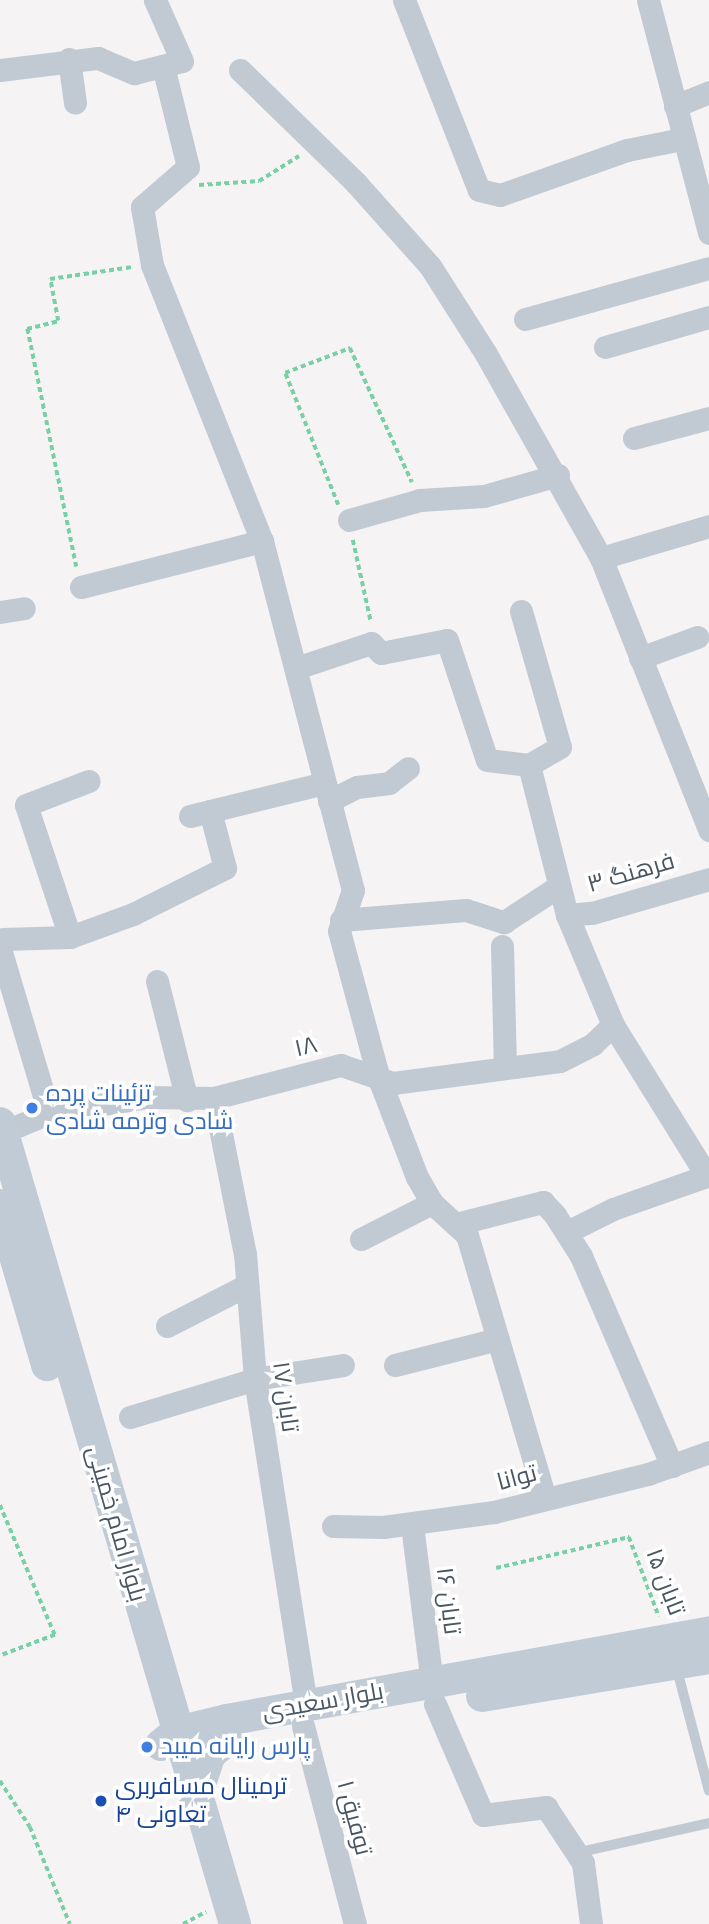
<!DOCTYPE html>
<meta charset="utf-8">
<style>
body{margin:0}
#map{position:relative;width:709px;height:1924px;overflow:hidden;background:#f5f3f3;font-family:Karla,Cairo,sans-serif}
div>[style]{position:absolute}
.path>*{height:3.5px;margin-top:-1.75px;transform-origin:0;background:repeating-linear-gradient(90deg,#7ad0a6 0 5px,transparent 0 8.5px)}
.service>*{height:10px;margin:-5px;padding:0 5px;transform-origin:5px;border-radius:5px;background:#c1cad2}
.minor>*{height:23px;margin:-11.5px;padding:0 11.5px;transform-origin:11.5px;border-radius:11.5px;background:#c1cad2}
.secondary>*{height:32px;margin:-16px;padding:0 16px;transform-origin:16px;border-radius:16px;background:#c1cbd6}
.dots>*{width:19px;height:19px;translate:-50% -50%;box-sizing:border-box;border:4px solid #fff;border-radius:50%}
span{translate:-50% -50%;white-space:nowrap;text-align:center;line-height:1.15;-webkit-text-stroke:7px #fff;paint-order:stroke}
.street-label{font-size:24px;color:#4a5661}
.shop-label{font-size:24px;color:#366cbe}
.left{translate:0 -50%;text-align:left}
.transit-label{font-size:24px;color:#164399}
</style>
<div id="map">
<div class="path">
<i style="left:199px;top:185px;width:60px;rotate:-3.8deg"></i>
<i style="left:259px;top:181px;width:47px;rotate:-32deg"></i>
<i style="left:338px;top:505px;width:142px;rotate:-111.9deg"></i>
<i style="left:285px;top:373px;width:70px;rotate:-21deg"></i>
<i style="left:350px;top:348px;width:148px;rotate:65.2deg"></i>
<i style="left:353px;top:540px;width:84px;rotate:77.6deg"></i>
<i style="left:76px;top:567px;width:243px;rotate:-101.6deg"></i>
<i style="left:27px;top:329px;width:32px;rotate:-14deg"></i>
<i style="left:58px;top:321px;width:43px;rotate:-100.8deg"></i>
<i style="left:50px;top:279px;width:83px;rotate:-8.3deg"></i>
<i style="left:0;top:1505px;width:141px;rotate:67.1deg"></i>
<i style="left:55px;top:1635px;width:59px;rotate:159.1deg"></i>
<i style="left:496px;top:1568px;width:137px;rotate:-13.1deg"></i>
<i style="left:629px;top:1537px;width:85px;rotate:69.4deg"></i>
<i style="left:0;top:1781px;width:55px;rotate:56.9deg"></i>
<i style="left:30px;top:1827px;width:105px;rotate:67.6deg"></i>
<i style="left:183px;top:1924px;width:26px;rotate:-28deg"></i>
</div>
<div class="service">
<i style="left:676px;top:1666px;width:129px;rotate:75.2deg"></i>
<i style="left:576px;top:1853px;width:136px;rotate:-12.7deg"></i>
</div>
<div class="minor">
<i style="left:404px;top:0;width:204px;rotate:68.5deg"></i>
<i style="left:479px;top:190px;width:22px;rotate:13deg"></i>
<i style="left:500px;top:195px;width:135px;rotate:-19.5deg"></i>
<i style="left:627px;top:150px;width:56px;rotate:-11.3deg"></i>
<i style="left:648px;top:0;width:241px;rotate:75.3deg"></i>
<i style="left:69px;top:59px;width:44px;rotate:82.2deg"></i>
<i style="left:163px;top:66px;width:104px;rotate:76.1deg"></i>
<i style="left:188px;top:167px;width:61px;rotate:139deg"></i>
<i style="left:142px;top:207px;width:59px;rotate:80.2deg"></i>
<i style="left:152px;top:265px;width:297px;rotate:68.3deg"></i>
<i style="left:262px;top:541px;width:361px;rotate:75.4deg"></i>
<i style="left:353px;top:890px;width:43px;rotate:108.9deg"></i>
<i style="left:339px;top:931px;width:150px;rotate:74.9deg"></i>
<i style="left:378px;top:1076px;width:108px;rotate:68.9deg"></i>
<i style="left:417px;top:1177px;width:30px;rotate:60deg"></i>
<i style="left:432px;top:1203px;width:47px;rotate:42.4deg"></i>
<i style="left:467px;top:1235px;width:274px;rotate:73.5deg"></i>
<i style="left:0;top:70px;width:99px;rotate:-7deg"></i>
<i style="left:98px;top:58px;width:39px;rotate:23deg"></i>
<i style="left:134px;top:73px;width:49px;rotate:-14deg"></i>
<i style="left:182px;top:61px;width:67px;rotate:-113.9deg"></i>
<i style="left:240px;top:70px;width:162px;rotate:44.2deg"></i>
<i style="left:356px;top:183px;width:111px;rotate:48.3deg"></i>
<i style="left:430px;top:266px;width:104px;rotate:57.5deg"></i>
<i style="left:486px;top:354px;width:234px;rotate:60.6deg"></i>
<i style="left:601px;top:558px;width:293px;rotate:68.3deg"></i>
<i style="left:675px;top:106px;width:37px;rotate:-22deg"></i>
<i style="left:525px;top:319px;width:191px;rotate:-15.5deg"></i>
<i style="left:605px;top:347px;width:108px;rotate:-16.1deg"></i>
<i style="left:634px;top:438px;width:78px;rotate:-14.9deg"></i>
<i style="left:349px;top:520px;width:74px;rotate:-15.7deg"></i>
<i style="left:420px;top:500px;width:64px;rotate:-3.6deg"></i>
<i style="left:484px;top:496px;width:77px;rotate:-15.8deg"></i>
<i style="left:601px;top:558px;width:113px;rotate:-16.5deg"></i>
<i style="left:81px;top:587px;width:187px;rotate:-14.3deg"></i>
<i style="left:521px;top:611px;width:141px;rotate:74deg"></i>
<i style="left:560px;top:747px;width:36px;rotate:150deg"></i>
<i style="left:0;top:612px;width:24px;rotate:-9deg"></i>
<i style="left:640px;top:658px;width:61px;rotate:-20.2deg"></i>
<i style="left:296px;top:668px;width:79px;rotate:-18.4deg"></i>
<i style="left:371px;top:643px;width:14px;rotate:45deg"></i>
<i style="left:381px;top:653px;width:67px;rotate:-11.1deg"></i>
<i style="left:447px;top:640px;width:126px;rotate:71.6deg"></i>
<i style="left:487px;top:760px;width:42px;rotate:6.8deg"></i>
<i style="left:529px;top:765px;width:155px;rotate:75.8deg"></i>
<i style="left:567px;top:915px;width:119px;rotate:67.3deg"></i>
<i style="left:613px;top:1025px;width:178px;rotate:58.1deg"></i>
<i style="left:329px;top:801px;width:31px;rotate:-27deg"></i>
<i style="left:357px;top:787px;width:32px;rotate:-7deg"></i>
<i style="left:389px;top:783px;width:24px;rotate:-38deg"></i>
<i style="left:190px;top:816px;width:138px;rotate:-13.8deg"></i>
<i style="left:567px;top:915px;width:25px;rotate:-5deg"></i>
<i style="left:592px;top:913px;width:122px;rotate:-16.2deg"></i>
<i style="left:341px;top:920px;width:125px;rotate:-4.6deg"></i>
<i style="left:466px;top:910px;width:40px;rotate:18deg"></i>
<i style="left:504px;top:922px;width:66px;rotate:-33.2deg"></i>
<i style="left:70px;top:937px;width:139px;rotate:-108.4deg"></i>
<i style="left:26px;top:805px;width:67px;rotate:-20.9deg"></i>
<i style="left:502px;top:946px;width:122px;rotate:88.6deg"></i>
<i style="left:157px;top:981px;width:123px;rotate:75.9deg"></i>
<i style="left:214px;top:1098px;width:159px;rotate:78.8deg"></i>
<i style="left:245px;top:1254px;width:125px;rotate:85.4deg"></i>
<i style="left:255px;top:1379px;width:330px;rotate:81.1deg"></i>
<i style="left:49px;top:1113px;width:171px;rotate:-106.6deg"></i>
<i style="left:0;top:949px;width:10px;rotate:-73deg"></i>
<i style="left:3px;top:939px;width:67px;rotate:-1.7deg"></i>
<i style="left:70px;top:937px;width:67px;rotate:-20.1deg"></i>
<i style="left:133px;top:914px;width:103px;rotate:-26.6deg"></i>
<i style="left:225px;top:868px;width:59px;rotate:-104.7deg"></i>
<i style="left:3px;top:1132px;width:50px;rotate:-22.4deg"></i>
<i style="left:49px;top:1113px;width:100px;rotate:-9.2deg"></i>
<i style="left:148px;top:1097px;width:66px;rotate:0.9deg"></i>
<i style="left:214px;top:1098px;width:131px;rotate:-14.6deg"></i>
<i style="left:341px;top:1065px;width:55px;rotate:19.1deg"></i>
<i style="left:393px;top:1083px;width:168px;rotate:-7.5deg"></i>
<i style="left:560px;top:1061px;width:37px;rotate:-27deg"></i>
<i style="left:593px;top:1044px;width:28px;rotate:-44deg"></i>
<i style="left:456px;top:1224px;width:90px;rotate:-14.2deg"></i>
<i style="left:543px;top:1202px;width:18px;rotate:47deg"></i>
<i style="left:555px;top:1215px;width:49px;rotate:57.6deg"></i>
<i style="left:581px;top:1256px;width:229px;rotate:66.6deg"></i>
<i style="left:567px;top:1232px;width:51px;rotate:-26.6deg"></i>
<i style="left:613px;top:1209px;width:102px;rotate:-19.5deg"></i>
<i style="left:361px;top:1239px;width:80px;rotate:-26.9deg"></i>
<i style="left:167px;top:1326px;width:90px;rotate:-27.1deg"></i>
<i style="left:395px;top:1365px;width:106px;rotate:-14.2deg"></i>
<i style="left:130px;top:1417px;width:131px;rotate:-16.9deg"></i>
<i style="left:255px;top:1379px;width:89px;rotate:-9deg"></i>
<i style="left:412px;top:1525px;width:159px;rotate:82.8deg"></i>
<i style="left:333px;top:1526px;width:50px;rotate:1.1deg"></i>
<i style="left:383px;top:1527px;width:112px;rotate:-7.7deg"></i>
<i style="left:494px;top:1512px;width:159px;rotate:-13.9deg"></i>
<i style="left:648px;top:1474px;width:65px;rotate:-19.8deg"></i>
<i style="left:435px;top:1704px;width:121px;rotate:66.6deg"></i>
<i style="left:483px;top:1815px;width:64px;rotate:-7.2deg"></i>
<i style="left:546px;top:1807px;width:67px;rotate:56.5deg"></i>
<i style="left:583px;top:1863px;width:62px;rotate:82.5deg"></i>
<i style="left:303px;top:1726px;width:205px;rotate:75.3deg"></i>
</div>
<div class="secondary">
<i style="left:0;top:1123px;width:835px;rotate:73.65deg"></i>
<i style="left:0;top:1205px;width:167px;rotate:73.6deg"></i>
<i style="left:482px;top:1696px;width:230px;rotate:-9.5deg"></i>
<i style="left:161px;top:1745px;width:21px;rotate:-39deg"></i>
<i style="left:177px;top:1732px;width:51px;rotate:-13.5deg"></i>
<i style="left:227px;top:1720px;width:490px;rotate:-10.3deg"></i>
<i style="left:195px;top:1799px;width:47px;rotate:-71.6deg"></i>
<i style="left:210px;top:1754px;width:22px;rotate:-39deg"></i>
</div>
<div class="dots">
<i style="left:32px;top:1108px;background:#3f7fe0"></i>
<i style="left:147px;top:1747px;background:#3f7fe0"></i>
<i style="left:101px;top:1801px;background:#1a4fb4"></i>
</div>
<div class="street-label">
<span style="left:631px;top:873px;rotate:-16deg">فرهنگ ۳</span>
<span style="left:306px;top:1047px;rotate:-13deg">۱۸</span>
<span style="left:285px;top:1397px;rotate:82deg">تابان ۱۷</span>
<span style="left:517px;top:1478px;rotate:-15deg">توانا</span>
<span style="left:116px;top:1524px;rotate:74deg">بلوار امام خمینی</span>
<span style="left:665px;top:1582px;rotate:69deg">تابان ۱۵</span>
<span style="left:448px;top:1601px;rotate:83deg">تابان ۱۶</span>
<span style="left:323px;top:1702px;rotate:-10deg">بلوار سعیدی</span>
<span style="left:354px;top:1818px;rotate:75deg">توفیق ۱</span>
</div>
<div class="shop-label">
<span class="left" style="left:46px;top:1108px">تزئینات پرده<br>شادی وترمه شادی</span>
<span class="left" style="left:161px;top:1747px">پارس رایانه میبد</span>
</div>
<div class="transit-label">
<span class="left" style="left:115px;top:1801px">ترمینال مسافربری<br>تعاونی ۴</span>
</div>
</div>
